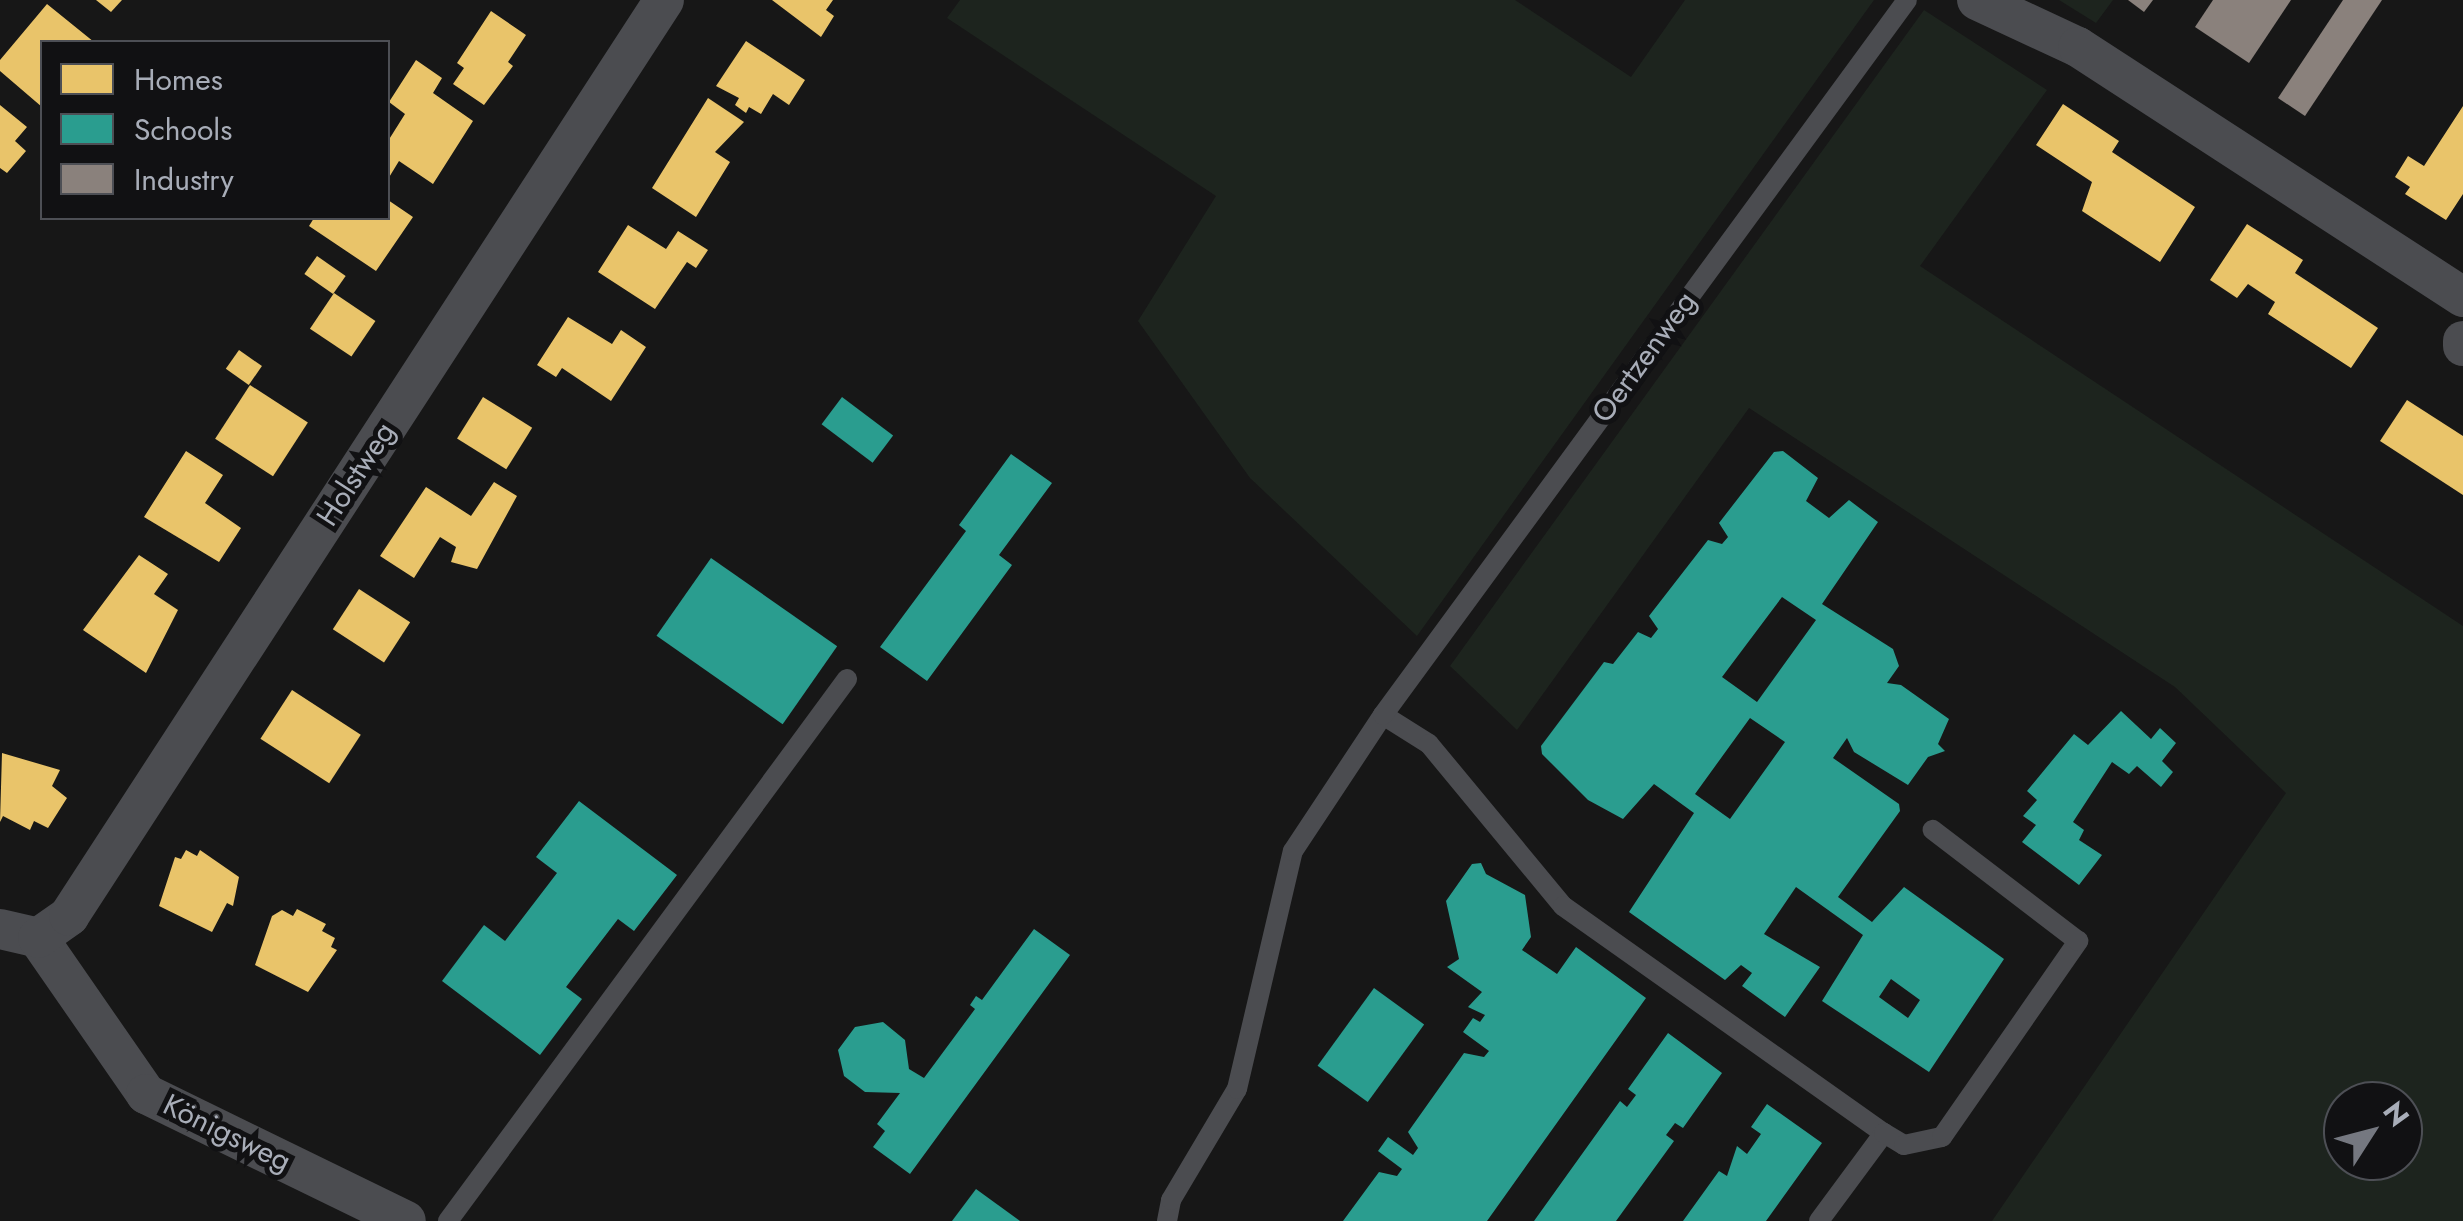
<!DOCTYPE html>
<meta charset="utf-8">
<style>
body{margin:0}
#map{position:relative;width:2463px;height:1221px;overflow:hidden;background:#171717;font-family:Jost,sans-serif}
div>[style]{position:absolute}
.green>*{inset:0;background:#1d241e}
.homes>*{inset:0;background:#e9c46a;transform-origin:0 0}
.schools>*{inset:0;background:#2a9d8f;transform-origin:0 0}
.industry>*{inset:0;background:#8a817c}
.lane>*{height:20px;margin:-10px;padding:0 10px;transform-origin:10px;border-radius:10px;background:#4b4c50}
.street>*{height:40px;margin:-20px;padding:0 20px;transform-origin:20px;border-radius:20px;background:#4b4c50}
span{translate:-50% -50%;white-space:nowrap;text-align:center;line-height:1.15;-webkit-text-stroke:10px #111113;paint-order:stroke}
.street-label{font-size:30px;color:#a8adb8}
.legend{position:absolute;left:40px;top:40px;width:350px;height:180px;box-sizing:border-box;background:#111113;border:2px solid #4d4f55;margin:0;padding:12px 18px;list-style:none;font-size:30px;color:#a8adb8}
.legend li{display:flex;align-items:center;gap:20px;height:50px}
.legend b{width:50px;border:2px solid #4d4f55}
.north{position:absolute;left:2323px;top:1081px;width:100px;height:100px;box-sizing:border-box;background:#111113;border:2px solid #4d4f55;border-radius:50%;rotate:54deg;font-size:28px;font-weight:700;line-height:40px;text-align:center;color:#a8adb8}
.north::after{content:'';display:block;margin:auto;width:35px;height:45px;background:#757880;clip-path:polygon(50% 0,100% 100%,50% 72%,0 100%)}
</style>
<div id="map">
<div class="green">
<i style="clip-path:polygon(960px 0,1515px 0,1631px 77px,1685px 0,1874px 0,1417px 636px,1250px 478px,1138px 321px,1216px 196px,947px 18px)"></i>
<i style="clip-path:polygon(2059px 0,2113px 0,2096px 23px)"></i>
<i style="clip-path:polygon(evenodd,1924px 10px,2047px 90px,1920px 266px,2463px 626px,2463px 1221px,1992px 1221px,2286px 793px,2175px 687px,1749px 408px,1517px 730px,1450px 666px,1924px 10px,2343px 1101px,2403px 1101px,2403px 1161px,2343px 1161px,2343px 1101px)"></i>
</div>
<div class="homes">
<i style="clip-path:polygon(96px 0,122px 0,111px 12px)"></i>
<i style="clip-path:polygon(772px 0,833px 0,826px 10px,834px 16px,821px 37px)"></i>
<i style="clip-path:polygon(47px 4px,94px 42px,42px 42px,42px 107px,0 71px,0 60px)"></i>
<i style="clip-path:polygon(491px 11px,526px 35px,508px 62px,513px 66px,484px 105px,453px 84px,464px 68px,457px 63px)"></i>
<i style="clip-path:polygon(746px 41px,805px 80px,789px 105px,773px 94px,761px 114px,749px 107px,746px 113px,735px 105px,739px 98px,716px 86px)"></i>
<i style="clip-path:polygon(416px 60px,442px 78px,433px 93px,473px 121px,433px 184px,399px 161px,388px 179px,388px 141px,405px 114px,389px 102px)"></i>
<i style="clip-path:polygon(708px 98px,744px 122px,715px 152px,730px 162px,696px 217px,652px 188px)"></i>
<i style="clip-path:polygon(2063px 104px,2119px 141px,2112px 152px,2195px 207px,2160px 262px,2082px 211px,2092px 182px,2036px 145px)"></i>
<i style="clip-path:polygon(0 105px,27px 127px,15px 141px,26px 151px,7px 173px,0 168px)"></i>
<i style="clip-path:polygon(2463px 106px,2463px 194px,2446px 220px,2405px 194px,2410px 187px,2395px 177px,2408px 156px,2424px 166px)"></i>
<i style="clip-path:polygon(388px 200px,413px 217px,376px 271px,309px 226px,314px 218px,388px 218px)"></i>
<i style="clip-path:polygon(2247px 224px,2303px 260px,2295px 273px,2378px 328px,2351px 368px,2268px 314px,2275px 302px,2248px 284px,2237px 298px,2210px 280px)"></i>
<i style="clip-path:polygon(628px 225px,666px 249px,678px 231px,708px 250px,696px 268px,687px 262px,655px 309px,598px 272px)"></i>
<i style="left:317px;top:256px;width:35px;height:22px;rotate:35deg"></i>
<i style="left:334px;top:293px;width:50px;height:43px;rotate:34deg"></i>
<i style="clip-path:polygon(568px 317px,612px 344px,621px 330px,646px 347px,611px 401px,562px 368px,556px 377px,537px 365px)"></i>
<i style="left:239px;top:350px;width:28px;height:23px;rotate:35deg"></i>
<i style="left:250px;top:385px;width:69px;height:64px;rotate:33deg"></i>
<i style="left:483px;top:397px;width:58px;height:49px;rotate:32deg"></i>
<i style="clip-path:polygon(2407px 400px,2463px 436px,2463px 495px,2380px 441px)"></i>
<i style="clip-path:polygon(186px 451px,223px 475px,205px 503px,241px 528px,219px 562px,144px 517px)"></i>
<i style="clip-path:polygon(494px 482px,517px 496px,477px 569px,451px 562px,456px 547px,440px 537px,414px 578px,380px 556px,426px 487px,471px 516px)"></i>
<i style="clip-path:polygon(139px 555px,168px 574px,154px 594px,178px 610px,146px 673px,83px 630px)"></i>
<i style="left:359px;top:589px;width:61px;height:48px;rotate:33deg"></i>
<i style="left:292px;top:690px;width:82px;height:58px;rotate:33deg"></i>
<i style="clip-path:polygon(2px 753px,60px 770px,52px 786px,67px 798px,48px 828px,34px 821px,30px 830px,3px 816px,0 822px)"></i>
<i style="clip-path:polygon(186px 850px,197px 856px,200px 850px,239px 877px,233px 906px,227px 903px,212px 932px,159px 906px,175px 857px,181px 859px)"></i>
<i style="clip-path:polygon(297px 909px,326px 924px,322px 931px,335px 938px,331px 947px,337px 950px,308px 992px,255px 965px,272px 916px,282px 910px,293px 916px)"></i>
</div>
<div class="schools">
<i style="left:842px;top:397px;width:64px;height:34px;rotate:37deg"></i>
<i style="clip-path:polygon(evenodd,1783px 451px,1818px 478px,1806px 501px,1829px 518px,1849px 500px,1878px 522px,1822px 604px,1893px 649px,1899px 666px,1887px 683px,1901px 685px,1949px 719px,1938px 744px,1945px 751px,1928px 757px,1908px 785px,1854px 752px,1847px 738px,1833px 758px,1899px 804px,1900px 811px,1838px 897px,1872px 922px,1904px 887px,2004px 959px,1929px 1072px,1822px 1001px,1863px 935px,1796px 887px,1764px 934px,1820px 967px,1785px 1017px,1742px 986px,1752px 973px,1741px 965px,1725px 980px,1629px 912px,1694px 813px,1654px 784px,1623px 819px,1588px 800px,1542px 754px,1541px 746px,1604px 662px,1613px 664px,1638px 632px,1651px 638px,1658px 629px,1649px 616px,1708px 540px,1722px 544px,1728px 537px,1719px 523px,1774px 452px,1783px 451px,1782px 597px,1816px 620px,1757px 702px,1722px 677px,1782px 597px,1783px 451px,1750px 718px,1785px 742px,1730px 819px,1695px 794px,1750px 718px,1783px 451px,1891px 979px,1920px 1000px,1908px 1018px,1879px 997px,1891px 979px)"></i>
<i style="clip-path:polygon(1011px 454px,1052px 483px,999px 555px,1012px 565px,927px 681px,880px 647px,966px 531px,959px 525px)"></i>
<i style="left:711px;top:558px;width:154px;height:95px;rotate:35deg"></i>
<i style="clip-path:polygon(2121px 711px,2151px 739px,2160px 728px,2176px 743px,2162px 761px,2173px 772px,2161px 787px,2137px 766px,2129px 774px,2112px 762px,2073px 822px,2084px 830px,2079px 840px,2102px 855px,2079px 885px,2022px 842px,2036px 825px,2023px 816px,2037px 800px,2027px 791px,2074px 734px,2088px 745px)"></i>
<i style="clip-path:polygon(579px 801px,677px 875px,634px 931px,618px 919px,566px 987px,582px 999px,540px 1055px,442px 981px,484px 925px,505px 941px,557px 873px,536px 857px)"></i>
<i style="clip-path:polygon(1481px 863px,1486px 874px,1525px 895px,1531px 937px,1522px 950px,1557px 974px,1576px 947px,1646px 998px,1487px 1221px,1343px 1221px,1379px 1172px,1397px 1176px,1402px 1169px,1378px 1151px,1388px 1137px,1413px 1155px,1418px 1148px,1408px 1132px,1464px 1053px,1484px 1057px,1489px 1051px,1463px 1032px,1473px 1018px,1480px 1022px,1485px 1015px,1468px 1007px,1482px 992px,1447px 967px,1459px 959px,1446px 901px,1472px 864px)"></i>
<i style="clip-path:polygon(1034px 929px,1070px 955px,910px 1174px,873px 1147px,885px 1131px,877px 1124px,900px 1093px,865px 1092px,844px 1076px,838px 1050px,855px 1027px,883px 1022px,905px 1040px,909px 1069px,924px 1078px,975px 1009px,970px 1005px,976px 996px,982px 1000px)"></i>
<i style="left:1374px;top:988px;width:62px;height:96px;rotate:36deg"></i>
<i style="clip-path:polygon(1668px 1033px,1722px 1073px,1683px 1128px,1675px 1123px,1666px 1135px,1674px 1141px,1616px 1221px,1534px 1221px,1620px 1101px,1627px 1107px,1636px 1095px,1628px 1089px)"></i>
<i style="clip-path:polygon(1767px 1104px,1822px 1143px,1766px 1221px,1683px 1221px,1719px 1171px,1727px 1176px,1737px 1146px,1747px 1154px,1761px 1134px,1751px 1127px)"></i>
<i style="clip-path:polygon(976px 1189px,1020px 1221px,952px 1221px)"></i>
</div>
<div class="industry">
<i style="clip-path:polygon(2128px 0,2153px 0,2144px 12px)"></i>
<i style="clip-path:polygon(2213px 0,2291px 0,2249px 63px,2195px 27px)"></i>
<i style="clip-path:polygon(2343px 0,2382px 0,2305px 116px,2278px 98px)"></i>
</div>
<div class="lane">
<i style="left:1383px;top:715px;width:54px;rotate:32.2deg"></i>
<i style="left:1429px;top:744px;width:210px;rotate:50.4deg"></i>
<i style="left:1563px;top:906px;width:393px;rotate:35.3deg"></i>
<i style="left:1884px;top:1133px;width:109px;rotate:126.5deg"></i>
<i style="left:1884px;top:1133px;width:23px;rotate:31deg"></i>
<i style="left:1904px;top:1145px;width:39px;rotate:-12deg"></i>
<i style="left:1942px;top:1137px;width:239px;rotate:-55.2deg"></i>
<i style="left:2078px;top:941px;width:183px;rotate:-142.6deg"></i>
<i style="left:448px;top:1221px;width:673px;rotate:-53.64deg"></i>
<i style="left:1167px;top:1221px;width:21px;rotate:-79deg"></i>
<i style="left:1171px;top:1200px;width:129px;rotate:-59.3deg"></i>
<i style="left:1237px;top:1089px;width:244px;rotate:-76.8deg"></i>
<i style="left:1293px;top:851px;width:163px;rotate:-56.5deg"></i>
<i style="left:1383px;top:715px;width:886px;rotate:-53.76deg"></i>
</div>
<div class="street">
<i style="left:1977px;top:0;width:111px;rotate:25deg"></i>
<i style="left:2078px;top:47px;width:459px;rotate:33deg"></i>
<i style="left:2463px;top:341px;width:5px;rotate:90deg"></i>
<i style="left:0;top:929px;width:39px;rotate:13deg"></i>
<i style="left:38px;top:938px;width:190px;rotate:55.3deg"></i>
<i style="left:146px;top:1094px;width:289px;rotate:26deg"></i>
<i style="left:38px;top:938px;width:38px;rotate:-35deg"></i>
<i style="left:69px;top:916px;width:1092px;rotate:-56.99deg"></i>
</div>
<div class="street-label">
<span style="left:1644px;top:357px;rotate:-54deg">Oertzenweg</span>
<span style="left:356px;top:474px;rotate:-57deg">Holstweg</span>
<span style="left:227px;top:1133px;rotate:26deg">Königsweg</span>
</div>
<ul class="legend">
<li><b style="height:28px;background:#e9c46a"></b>Homes</li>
<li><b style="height:28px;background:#2a9d8f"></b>Schools</li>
<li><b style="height:28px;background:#8a817c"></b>Industry</li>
</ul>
<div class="north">N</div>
</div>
